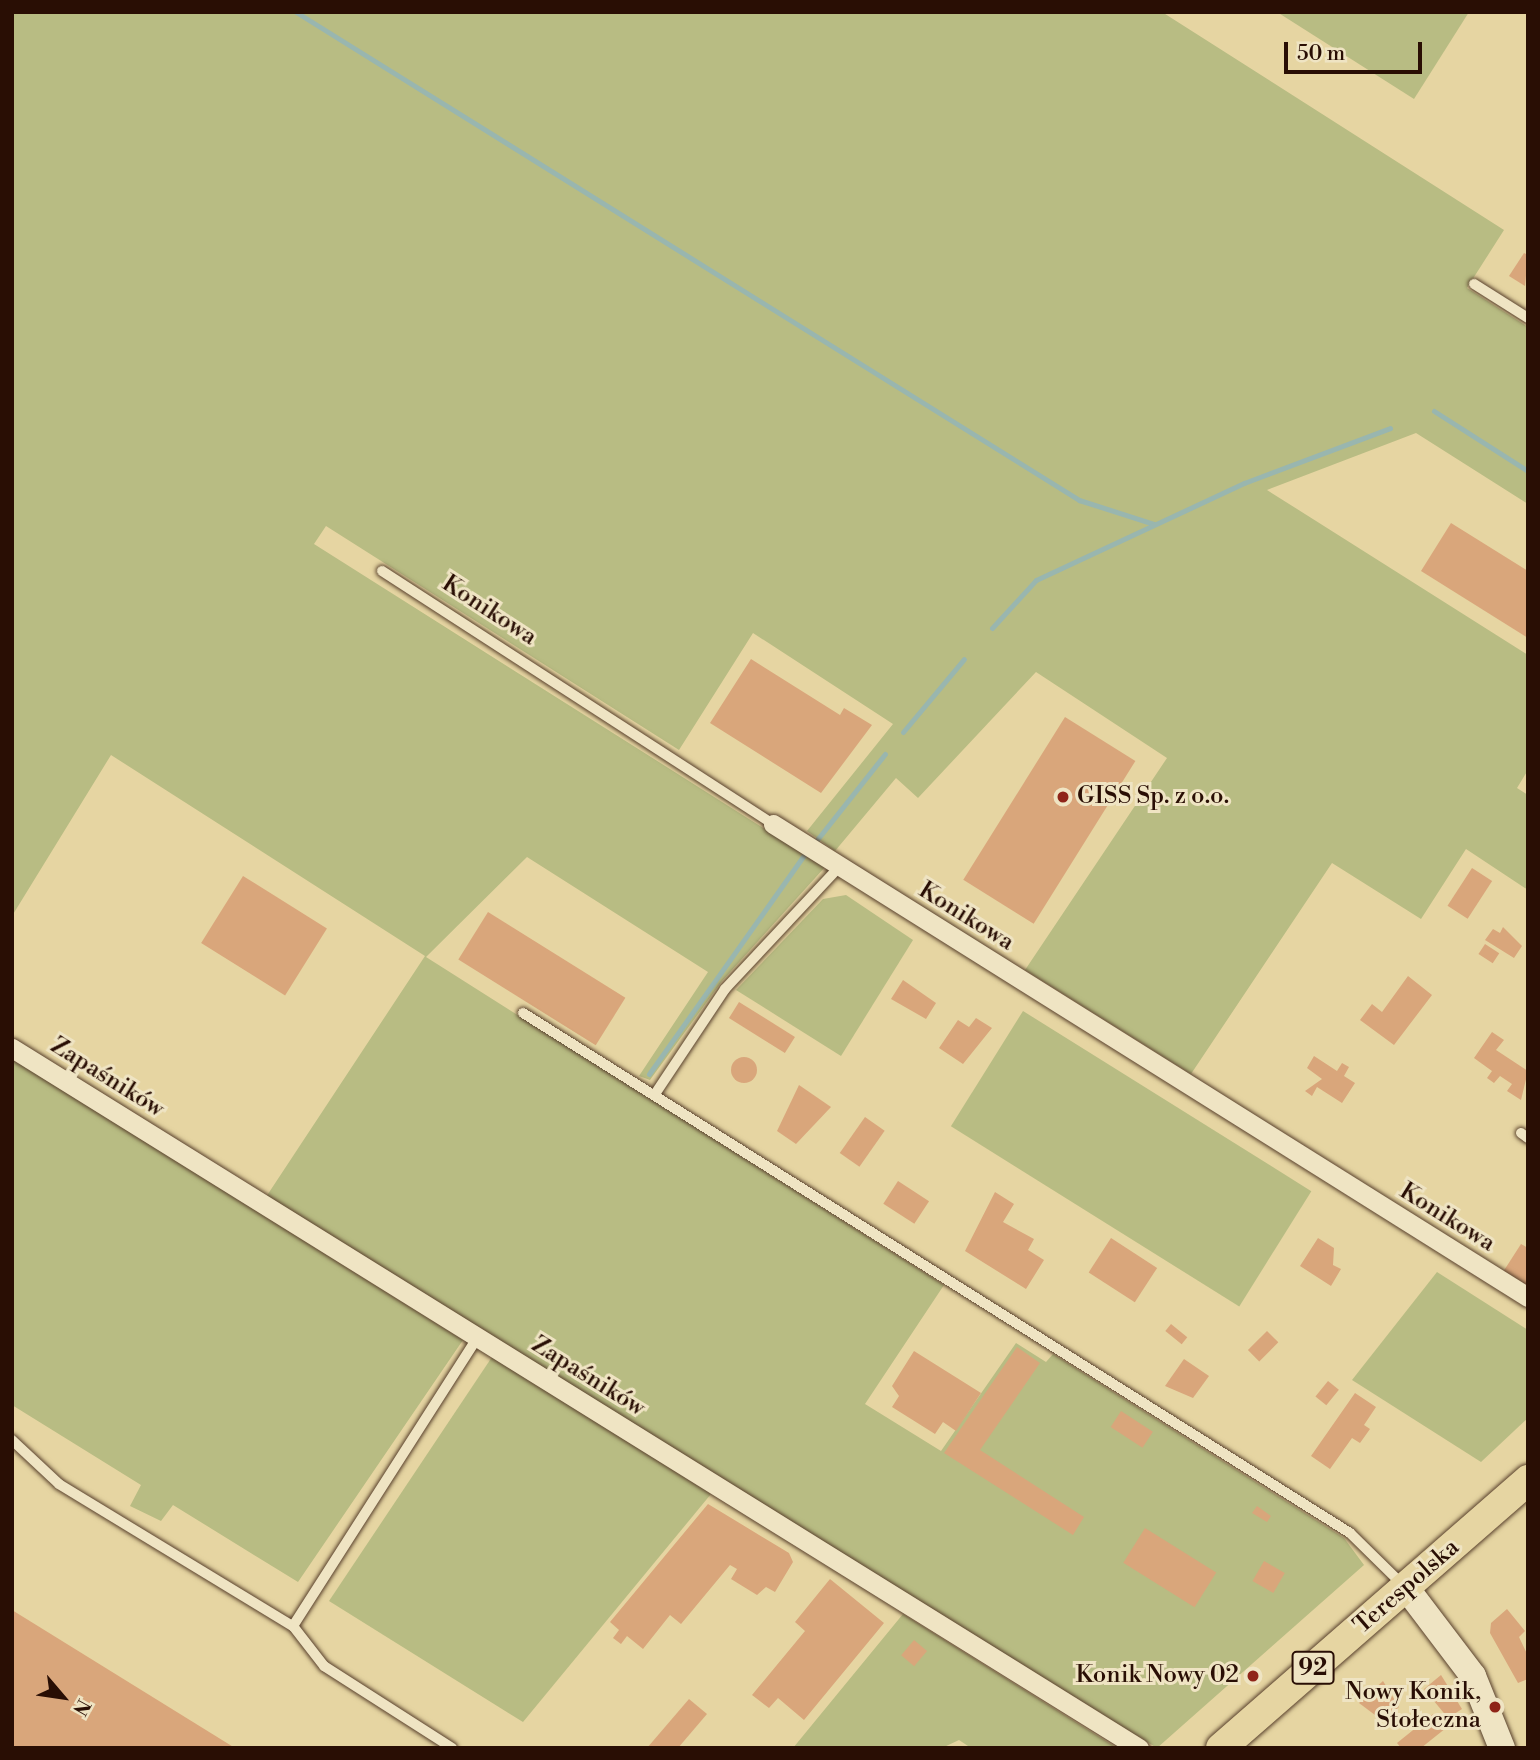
<!DOCTYPE html>
<meta charset="utf-8">
<style>
body{margin:0}
#map{position:relative;width:1540px;height:1760px;overflow:hidden;background:#e6d5a2;font-family:"Libre Bodoni",serif}
div>[style]{position:absolute}
.green>*{inset:0;background:#b8bc83;transform-origin:0 0}
.stream>*{height:5px;margin:-2.5px;padding:0 2.5px;transform-origin:2.5px;border-radius:2.5px;background:#99b6af}
.building>*{inset:0;background:#d9a67b;transform-origin:0 0}
.round{border-radius:50%}
.roads{filter:drop-shadow(0 0 2px #58402c) drop-shadow(0 0 2px #58402c)}
.lane>*{height:10px;margin:-5px;padding:0 5px;transform-origin:5px;border-radius:5px;background:#efe4c3}
.street>*{height:19px;margin:-9.5px;padding:0 9.5px;transform-origin:9.5px;border-radius:9.5px;background:#efe4c3}
.secondary>*{height:26px;margin:-13px;padding:0 13px;transform-origin:13px;border-radius:13px;background:#efe4c3}
.primary>*{height:30px;margin:-15px;padding:0 15px;transform-origin:15px;border-radius:15px;background:#e6d5a2}
.dots>*{width:19px;height:19px;translate:-50% -50%;box-sizing:border-box;border:4px solid #efe4c3;border-radius:50%}
span{translate:-50% -50%;white-space:nowrap;text-align:center;line-height:1.15;-webkit-text-stroke:6px #efe4c3;paint-order:stroke}
.shield-label span{padding:2px 5px;background:#efe4c3;border:2px solid;border-radius:5px;-webkit-text-stroke-width:0}
.shield-label{font-size:23px;color:#290e04;font-weight:700}
.street-label{font-size:24px;color:#290e04}
.poi-label{font-size:24px;color:#290e04}
.left{translate:0 -50%;text-align:left}
.right{translate:-100% -50%;text-align:right}
.frame{position:absolute;inset:0;border:14px solid #290e04;pointer-events:none}
.north{position:absolute;left:28px;top:1662px;width:70px;height:70px;-webkit-text-stroke:5px #efe4c3;paint-order:stroke;rotate:119deg;font-size:19px;font-weight:700;line-height:28px;text-align:center;color:#290e04}
.north::after{content:'';display:block;margin:auto;width:24px;height:32px;background:#290e04;clip-path:polygon(50% 0,100% 100%,50% 72%,0 100%)}
.scale{position:absolute;left:1284px;top:42px;width:138px;height:32px;box-sizing:border-box;border:4px solid #290e04;border-top:0;padding-left:9px;font-size:21px;line-height:24px;white-space:nowrap;color:#290e04;-webkit-text-stroke:5px #efe4c3;paint-order:stroke}
</style>
<div id="map">
<div class="green">
<i style="clip-path:polygon(12px 12px,1162px 12px,1504px 230px,1467px 288px,1528px 327px,1528px 504px,1416px 433px,1267px 490px,1528px 655px,1528px 770px,1517px 788px,1528px 795px,1528px 890px,1466px 849px,1421px 919px,1332px 863px,1191px 1074px,1025px 970px,1167px 758px,1036px 672px,918px 798px,896px 778px,835px 851px,807px 831px,893px 724px,753px 633px,679px 750px,326px 526px,314px 544px,825px 867px,722px 981px,650px 1080px,639px 1076px,708px 972px,527px 857px,426px 957px,944px 1285px,865px 1404px,941px 1451px,1016px 1343px,1046px 1362px,1053px 1354px,1344px 1538px,1364px 1565px,1157px 1748px,266px 1197px,425px 956px,111px 755px,12px 916px)"></i>
<i style="clip-path:polygon(1277px 12px,1469px 12px,1414px 99px)"></i>
<i style="clip-path:polygon(846px 895px,913px 940px,841px 1056px,736px 990px,823px 899px)"></i>
<i style="left:1023px;top:1011px;width:340px;height:136px;rotate:32deg"></i>
<i style="clip-path:polygon(12px 1059px,463px 1340px,298px 1582px,173px 1505px,161px 1521px,130px 1506px,141px 1485px,12px 1405px)"></i>
<i style="clip-path:polygon(1437px 1272px,1528px 1330px,1528px 1418px,1481px 1462px,1352px 1380px)"></i>
<i style="clip-path:polygon(492px 1357px,711px 1494px,523px 1722px,329px 1601px)"></i>
<i style="clip-path:polygon(903px 1614px,1117px 1748px,971px 1748px,959px 1740px,942px 1748px,793px 1748px)"></i>
</div>
<div class="stream">
<i style="left:296px;top:12px;width:923px;rotate:31.93deg"></i>
<i style="left:1079px;top:500px;width:79px;rotate:17.7deg"></i>
<i style="left:1434px;top:411px;width:112px;rotate:32.6deg"></i>
<i style="left:992px;top:628px;width:65px;rotate:-47.5deg"></i>
<i style="left:1036px;top:580px;width:230px;rotate:-25deg"></i>
<i style="left:1244px;top:483px;width:156px;rotate:-20.6deg"></i>
<i style="left:903px;top:732px;width:95px;rotate:-50.1deg"></i>
<i style="left:816px;top:841px;width:111px;rotate:-51.6deg"></i>
<i style="left:649px;top:1074px;width:268px;rotate:-54.7deg"></i>
</div>
<div class="building">
<i style="clip-path:polygon(1524px 253px,1528px 255px,1525px 286px,1509px 276px)"></i>
<i style="clip-path:polygon(1451px 523px,1528px 571px,1528px 638px,1421px 571px)"></i>
<i style="clip-path:polygon(751px 659px,840px 715px,844px 708px,872px 725px,821px 793px,710px 723px)"></i>
<i style="left:1065px;top:717px;width:83px;height:192px;rotate:32deg"></i>
<i style="left:1472px;top:868px;width:24px;height:45px;rotate:33deg"></i>
<i style="left:243px;top:876px;width:99px;height:79px;rotate:32deg"></i>
<i style="left:488px;top:912px;width:162px;height:56px;rotate:32deg"></i>
<i style="clip-path:polygon(1503px 927px,1522px 946px,1514px 958px,1485px 940px,1493px 929px,1500px 933px)"></i>
<i style="left:1485px;top:944px;width:17px;height:12px;rotate:33deg"></i>
<i style="clip-path:polygon(1408px 976px,1432px 995px,1394px 1045px,1360px 1020px,1372px 1004px,1382px 1012px)"></i>
<i style="clip-path:polygon(903px 980px,936px 1003px,926px 1019px,891px 999px)"></i>
<i style="left:739px;top:1002px;width:66px;height:19px;rotate:32deg"></i>
<i style="clip-path:polygon(976px 1018px,992px 1028px,963px 1064px,939px 1048px,958px 1020px,969px 1027px)"></i>
<i style="clip-path:polygon(1492px 1032px,1504px 1040px,1496px 1050px,1528px 1071px,1521px 1100px,1507px 1091px,1512px 1084px,1500px 1076px,1494px 1083px,1487px 1078px,1492px 1071px,1474px 1058px)"></i>
<i style="clip-path:polygon(1314px 1056px,1337px 1071px,1342px 1063px,1349px 1067px,1344px 1076px,1355px 1083px,1342px 1103px,1317px 1087px,1312px 1096px,1305px 1091px,1322px 1079px,1307px 1068px)"></i>
<i class="round" style="left:731px;top:1057px;width:26px;height:26px"></i>
<i style="clip-path:polygon(799px 1085px,831px 1107px,796px 1144px,777px 1131px)"></i>
<i style="left:865px;top:1117px;width:24px;height:44px;rotate:35deg"></i>
<i style="left:898px;top:1181px;width:37px;height:27px;rotate:33deg"></i>
<i style="clip-path:polygon(995px 1192px,1014px 1204px,1003px 1222px,1034px 1239px,1028px 1250px,1044px 1260px,1026px 1289px,965px 1251px)"></i>
<i style="left:1111px;top:1238px;width:55px;height:41px;rotate:33deg"></i>
<i style="clip-path:polygon(1318px 1238px,1334px 1248px,1333px 1265px,1341px 1269px,1331px 1286px,1300px 1266px)"></i>
<i style="clip-path:polygon(1521px 1244px,1528px 1248px,1528px 1288px,1503px 1272px)"></i>
<i style="left:1171px;top:1324px;width:21px;height:9px;rotate:39deg"></i>
<i style="left:1267px;top:1331px;width:16px;height:27px;rotate:45deg"></i>
<i style="clip-path:polygon(1017px 1347px,1040px 1363px,980px 1450px,1084px 1517px,1073px 1535px,944px 1453px)"></i>
<i style="clip-path:polygon(914px 1351px,981px 1393px,956px 1431px,943px 1422px,935px 1434px,892px 1407px,899px 1396px,892px 1386px)"></i>
<i style="clip-path:polygon(1184px 1359px,1209px 1376px,1193px 1398px,1165px 1386px)"></i>
<i style="left:1328px;top:1381px;width:14px;height:20px;rotate:39deg"></i>
<i style="clip-path:polygon(1355px 1393px,1376px 1407px,1364px 1425px,1370px 1429px,1360px 1443px,1352px 1438px,1330px 1469px,1311px 1456px)"></i>
<i style="left:1121px;top:1411px;width:38px;height:19px;rotate:33deg"></i>
<i style="clip-path:polygon(708px 1504px,789px 1553px,793px 1562px,775px 1592px,766px 1587px,757px 1595px,731px 1579px,737px 1569px,730px 1565px,681px 1624px,670px 1615px,643px 1649px,627px 1636px,621px 1644px,613px 1638px,619px 1630px,610px 1622px)"></i>
<i style="clip-path:polygon(1257px 1506px,1271px 1516px,1267px 1522px,1252px 1513px)"></i>
<i style="left:1145px;top:1528px;width:84px;height:41px;rotate:32deg"></i>
<i style="left:1264px;top:1561px;width:24px;height:23px;rotate:30deg"></i>
<i style="clip-path:polygon(830px 1579px,884px 1623px,804px 1720px,778px 1698px,769px 1708px,752px 1695px,805px 1631px,795px 1622px)"></i>
<i style="clip-path:polygon(1507px 1609px,1525px 1631px,1519px 1637px,1528px 1656px,1528px 1679px,1518px 1683px,1490px 1633px,1491px 1623px)"></i>
<i style="clip-path:polygon(12px 1610px,235px 1748px,12px 1748px)"></i>
<i style="left:914px;top:1640px;width:17px;height:20px;rotate:40deg"></i>
<i style="clip-path:polygon(1441px 1675px,1462px 1709px,1448px 1718px,1424px 1689px)"></i>
<i style="clip-path:polygon(1383px 1681px,1399px 1707px,1383px 1721px,1359px 1703px)"></i>
<i style="clip-path:polygon(689px 1699px,707px 1714px,678px 1748px,647px 1748px)"></i>
<i style="clip-path:polygon(1433px 1714px,1446px 1728px,1421px 1748px,1401px 1748px,1397px 1743px)"></i>
</div>
<div class="roads">
<div class="lane">
<i style="left:1474px;top:284px;width:64px;rotate:32.2deg"></i>
<i style="left:382px;top:571px;width:466px;rotate:32.9deg"></i>
<i style="left:523px;top:1013px;width:977px;rotate:32.16deg"></i>
<i style="left:1350px;top:1533px;width:76px;rotate:44.5deg"></i>
<i style="left:655px;top:1094px;width:126px;rotate:-56.3deg"></i>
<i style="left:725px;top:989px;width:168px;rotate:-46.9deg"></i>
<i style="left:1521px;top:1133px;width:9px;rotate:36deg"></i>
<i style="left:12px;top:1440px;width:64px;rotate:43.1deg"></i>
<i style="left:59px;top:1484px;width:274px;rotate:31.3deg"></i>
<i style="left:293px;top:1626px;width:51px;rotate:52.2deg"></i>
<i style="left:324px;top:1666px;width:152px;rotate:32.6deg"></i>
<i style="left:293px;top:1626px;width:343px;rotate:-57.4deg"></i>
</div>
<div class="street">
<i style="left:773px;top:824px;width:891px;rotate:32.07deg"></i>
<i style="left:12px;top:1048px;width:1327px;rotate:31.85deg"></i>
</div>
<div class="secondary">
<i style="left:1407px;top:1589px;width:109px;rotate:52.8deg"></i>
<i style="left:1473px;top:1676px;width:78px;rotate:68.1deg"></i>
</div>
<div class="primary">
<i style="left:1221px;top:1748px;width:408px;rotate:-41.1deg"></i>
</div>
</div>
<div class="dots">
<i style="left:1063px;top:797px;background:#8f2418"></i>
<i style="left:1253px;top:1676px;background:#8f2418"></i>
<i style="left:1495px;top:1707px;background:#8f2418"></i>
</div>
<div class="shield-label">
<span style="left:1313px;top:1668px">92</span>
</div>
<div class="street-label">
<span style="left:489px;top:611px;rotate:33deg">Konikowa</span>
<span style="left:966px;top:917px;rotate:32deg">Konikowa</span>
<span style="left:107px;top:1078px;rotate:32deg">Zapaśników</span>
<span style="left:1447px;top:1218px;rotate:32deg">Konikowa</span>
<span style="left:588px;top:1377px;rotate:32deg">Zapaśników</span>
<span style="left:1407px;top:1587px;rotate:-41deg">Terespolska</span>
</div>
<div class="poi-label">
<span class="left" style="left:1077px;top:797px">GISS Sp. z o.o.</span>
<span class="right" style="left:1239px;top:1676px">Konik Nowy 02</span>
<span class="right" style="left:1481px;top:1707px">Nowy Konik,<br>Stołeczna</span>
</div>
<div class="frame"></div>
<div class="north">N</div>
<div class="scale">50 m</div>
</div>
